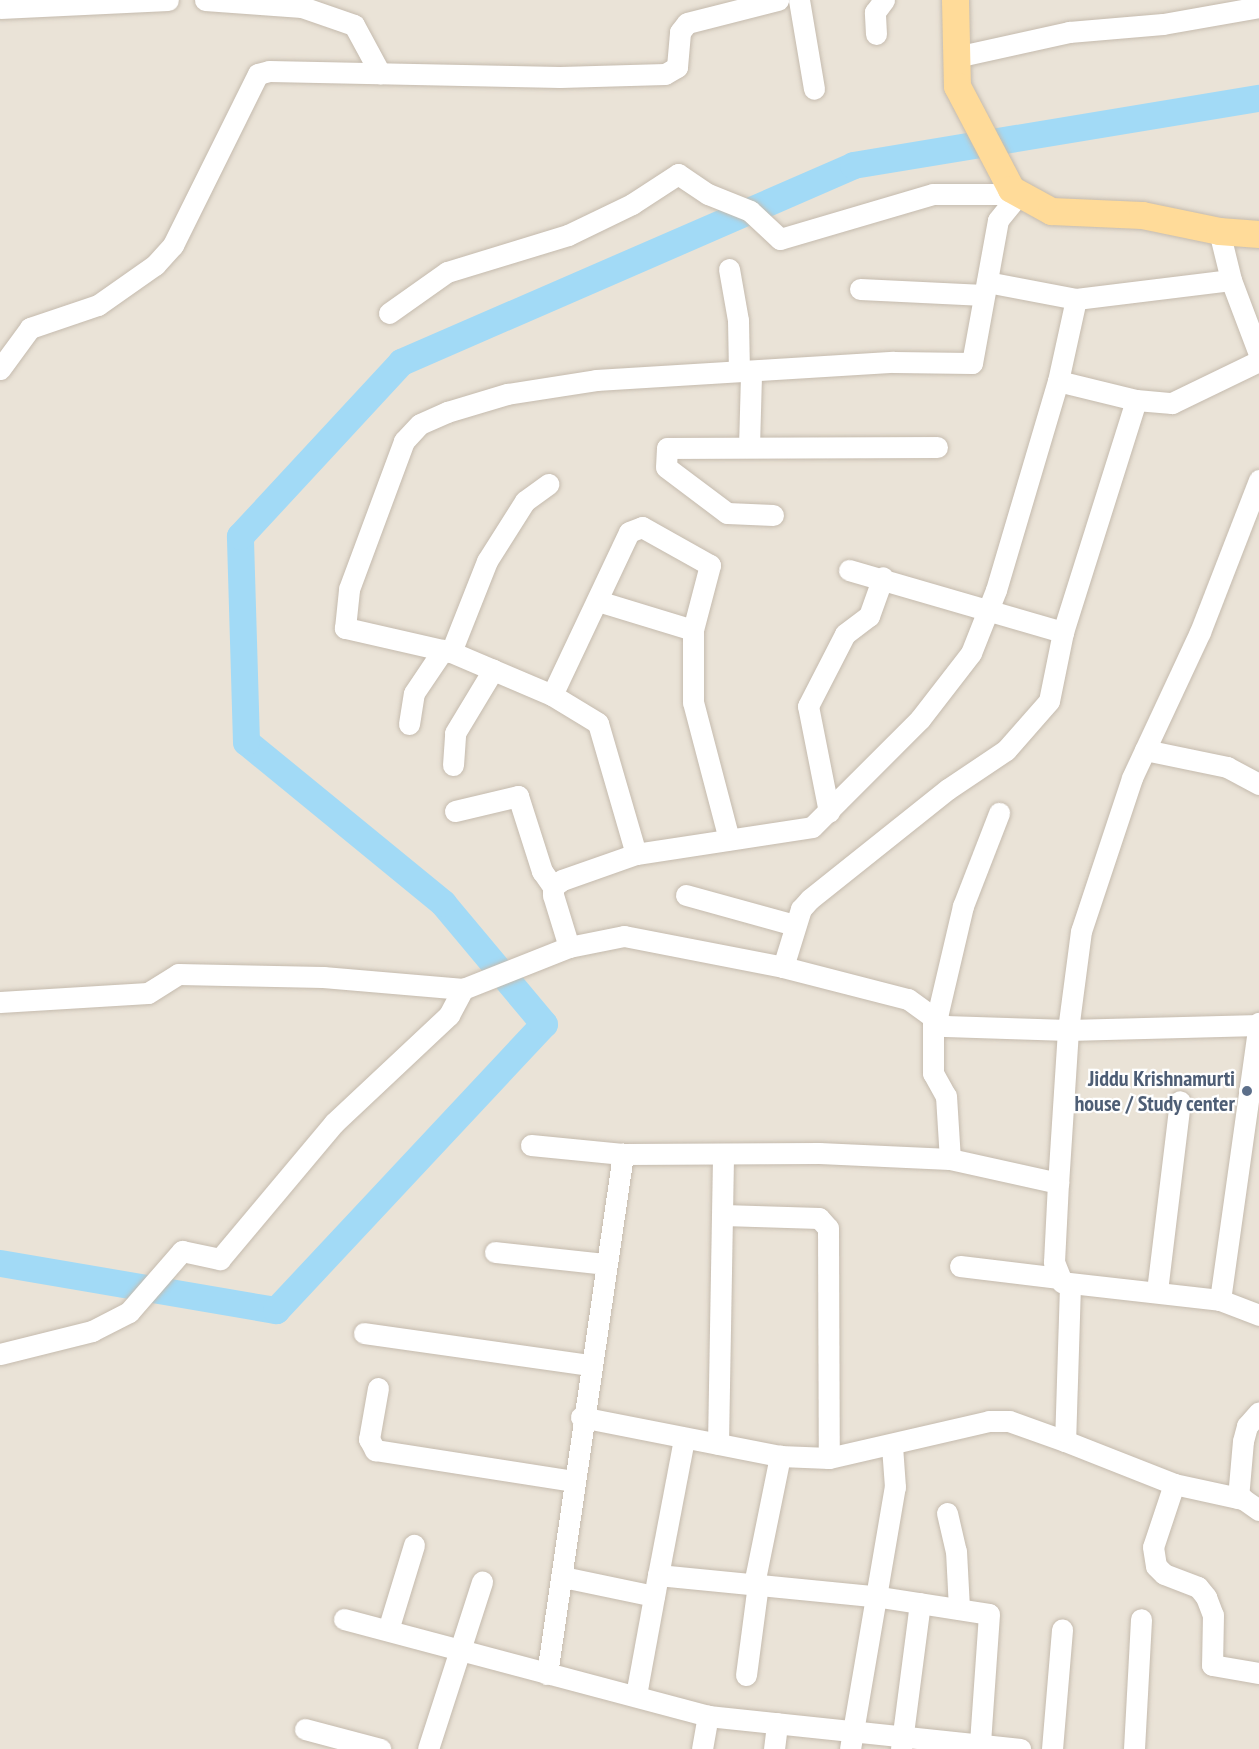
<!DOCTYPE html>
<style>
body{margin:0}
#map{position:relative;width:1259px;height:1749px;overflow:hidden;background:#f6f1e9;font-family:"PT Sans Narrow",sans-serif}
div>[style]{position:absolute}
.residential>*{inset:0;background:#eae3d7;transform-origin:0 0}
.river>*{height:27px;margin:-13.5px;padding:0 13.5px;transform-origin:13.5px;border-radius:13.5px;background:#a2daf6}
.roads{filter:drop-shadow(0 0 2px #c5bbae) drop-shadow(0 0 2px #c5bbae)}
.minor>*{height:21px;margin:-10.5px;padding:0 10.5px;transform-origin:10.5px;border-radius:10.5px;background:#fff}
.major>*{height:27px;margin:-13.5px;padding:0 13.5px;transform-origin:13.5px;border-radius:13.5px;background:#ffdb99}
.dots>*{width:16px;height:16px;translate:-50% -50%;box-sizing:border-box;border:3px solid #fff;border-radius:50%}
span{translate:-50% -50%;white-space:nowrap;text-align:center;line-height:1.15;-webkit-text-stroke:4.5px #fff;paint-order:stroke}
.service-label{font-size:22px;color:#4e5e75;font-weight:700}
.right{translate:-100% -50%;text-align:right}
</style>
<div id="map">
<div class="residential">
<i style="left:0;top:0;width:1259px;height:1749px"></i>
</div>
<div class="river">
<i style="left:0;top:1263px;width:280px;rotate:9.7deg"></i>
<i style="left:276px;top:1310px;width:392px;rotate:-46.9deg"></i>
<i style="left:544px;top:1024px;width:158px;rotate:-129.9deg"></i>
<i style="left:443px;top:903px;width:254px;rotate:-140.7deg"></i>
<i style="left:246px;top:742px;width:206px;rotate:-91.7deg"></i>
<i style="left:240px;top:536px;width:237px;rotate:-47.2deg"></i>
<i style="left:401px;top:362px;width:493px;rotate:-23.5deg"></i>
<i style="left:853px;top:165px;width:411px;rotate:-9.4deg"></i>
</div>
<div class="roads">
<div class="minor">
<i style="left:205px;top:0;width:97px;rotate:4.1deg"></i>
<i style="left:302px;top:7px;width:55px;rotate:19.1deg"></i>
<i style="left:354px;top:25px;width:55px;rotate:61.6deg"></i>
<i style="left:799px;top:0;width:90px;rotate:80.4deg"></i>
<i style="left:0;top:8px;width:168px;rotate:-2.7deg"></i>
<i style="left:876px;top:34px;width:22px;rotate:-93deg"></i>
<i style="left:875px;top:12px;width:15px;rotate:-53deg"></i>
<i style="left:956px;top:57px;width:116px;rotate:-12.5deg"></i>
<i style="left:1069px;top:32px;width:94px;rotate:-4.9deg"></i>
<i style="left:1163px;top:24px;width:97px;rotate:-10deg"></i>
<i style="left:1219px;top:231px;width:50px;rotate:76.2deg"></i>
<i style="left:1231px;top:280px;width:79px;rotate:69.3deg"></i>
<i style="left:729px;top:269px;width:52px;rotate:80deg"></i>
<i style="left:738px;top:320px;width:51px;rotate:88.9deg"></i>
<i style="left:987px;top:282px;width:91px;rotate:10.8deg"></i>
<i style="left:1076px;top:299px;width:156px;rotate:-7deg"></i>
<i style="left:860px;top:289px;width:124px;rotate:2.8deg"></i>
<i style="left:389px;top:313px;width:71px;rotate:-35.3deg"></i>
<i style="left:447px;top:272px;width:127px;rotate:-17deg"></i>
<i style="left:568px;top:235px;width:71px;rotate:-25.8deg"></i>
<i style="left:632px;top:204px;width:55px;rotate:-33.1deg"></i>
<i style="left:678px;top:174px;width:36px;rotate:34deg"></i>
<i style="left:708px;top:194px;width:45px;rotate:22deg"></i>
<i style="left:750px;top:211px;width:41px;rotate:43deg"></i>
<i style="left:780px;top:239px;width:159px;rotate:-16.4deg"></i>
<i style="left:933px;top:194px;width:65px"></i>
<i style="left:998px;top:194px;width:14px;rotate:-21deg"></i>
<i style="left:0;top:369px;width:51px;rotate:-53.8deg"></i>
<i style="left:30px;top:328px;width:72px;rotate:-18.7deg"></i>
<i style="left:98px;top:305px;width:70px;rotate:-35.1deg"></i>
<i style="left:155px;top:265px;width:27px;rotate:-48deg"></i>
<i style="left:173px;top:245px;width:191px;rotate:-63.6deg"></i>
<i style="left:258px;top:74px;width:11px;rotate:-15deg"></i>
<i style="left:269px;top:71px;width:291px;rotate:1.2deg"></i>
<i style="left:560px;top:77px;width:105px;rotate:-1.6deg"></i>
<i style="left:665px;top:74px;width:14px;rotate:-30deg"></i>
<i style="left:677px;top:67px;width:35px;rotate:-85deg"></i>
<i style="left:680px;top:32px;width:11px;rotate:-52deg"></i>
<i style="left:687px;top:23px;width:94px;rotate:-14.2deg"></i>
<i style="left:1058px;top:381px;width:80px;rotate:13.7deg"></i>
<i style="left:1136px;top:400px;width:36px;rotate:5deg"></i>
<i style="left:1172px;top:403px;width:97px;rotate:-25.8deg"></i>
<i style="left:749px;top:447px;width:73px;rotate:-88.4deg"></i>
<i style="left:1259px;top:480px;width:163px;rotate:111.2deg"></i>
<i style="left:1200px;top:632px;width:161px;rotate:115deg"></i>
<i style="left:1132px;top:778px;width:161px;rotate:108.4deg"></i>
<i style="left:1081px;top:931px;width:100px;rotate:97.5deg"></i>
<i style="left:1068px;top:1030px;width:153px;rotate:93.7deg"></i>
<i style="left:1058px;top:1183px;width:79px;rotate:92.9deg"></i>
<i style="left:1054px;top:1262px;width:22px;rotate:68deg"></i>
<i style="left:1062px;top:1282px;width:159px;rotate:6.5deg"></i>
<i style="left:1220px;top:1300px;width:280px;rotate:-82deg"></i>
<i style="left:773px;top:515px;width:46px;rotate:-177.5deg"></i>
<i style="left:727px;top:513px;width:76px;rotate:-143deg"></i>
<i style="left:666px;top:467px;width:19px;rotate:-87deg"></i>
<i style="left:667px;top:448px;width:270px;rotate:-0.2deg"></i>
<i style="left:849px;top:570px;width:223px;rotate:16.2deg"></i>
<i style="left:598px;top:601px;width:99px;rotate:17deg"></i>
<i style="left:451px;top:652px;width:98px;rotate:-68.4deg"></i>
<i style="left:487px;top:561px;width:71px;rotate:-57.7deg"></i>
<i style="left:525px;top:501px;width:29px;rotate:-36deg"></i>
<i style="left:552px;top:695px;width:180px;rotate:-64.7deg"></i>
<i style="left:629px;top:532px;width:14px;rotate:-21deg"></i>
<i style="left:642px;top:527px;width:78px;rotate:29.2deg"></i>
<i style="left:710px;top:565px;width:67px;rotate:104.7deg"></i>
<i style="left:693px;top:630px;width:72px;rotate:90deg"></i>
<i style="left:693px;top:702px;width:142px;rotate:75.3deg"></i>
<i style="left:409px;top:724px;width:31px;rotate:-81deg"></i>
<i style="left:414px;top:693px;width:52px;rotate:-56deg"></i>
<i style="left:1145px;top:750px;width:84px;rotate:11.7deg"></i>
<i style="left:1227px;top:767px;width:36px;rotate:28deg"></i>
<i style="left:453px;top:765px;width:32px;rotate:-86deg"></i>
<i style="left:455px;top:733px;width:74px;rotate:-58.9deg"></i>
<i style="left:455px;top:811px;width:65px;rotate:-13.4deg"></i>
<i style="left:518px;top:796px;width:79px;rotate:72.3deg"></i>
<i style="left:542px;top:871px;width:19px;rotate:55deg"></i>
<i style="left:829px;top:812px;width:108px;rotate:-101.2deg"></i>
<i style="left:808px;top:706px;width:81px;rotate:-62.8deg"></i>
<i style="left:845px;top:634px;width:30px;rotate:-37deg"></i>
<i style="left:869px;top:616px;width:41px;rotate:-70.3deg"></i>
<i style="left:636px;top:854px;width:136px;rotate:-106.2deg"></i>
<i style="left:598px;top:723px;width:54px;rotate:-148.7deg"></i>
<i style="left:552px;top:695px;width:110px;rotate:-156.9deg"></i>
<i style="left:451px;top:652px;width:109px;rotate:-167.2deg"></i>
<i style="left:345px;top:628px;width:39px;rotate:-84deg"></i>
<i style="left:349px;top:589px;width:158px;rotate:-69.6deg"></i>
<i style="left:404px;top:441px;width:23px;rotate:-47deg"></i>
<i style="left:420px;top:424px;width:30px;rotate:-24deg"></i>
<i style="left:447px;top:412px;width:63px;rotate:-16.7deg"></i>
<i style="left:507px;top:394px;width:90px;rotate:-8.9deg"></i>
<i style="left:596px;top:380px;width:298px;rotate:-3.5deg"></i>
<i style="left:893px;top:362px;width:79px;rotate:0.7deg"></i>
<i style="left:972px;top:363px;width:145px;rotate:-79.7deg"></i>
<i style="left:998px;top:220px;width:33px;rotate:-51deg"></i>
<i style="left:686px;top:895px;width:113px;rotate:15.4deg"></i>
<i style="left:569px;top:947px;width:54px;rotate:-107.1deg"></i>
<i style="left:553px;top:895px;width:8px;rotate:-90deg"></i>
<i style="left:553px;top:887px;width:11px;rotate:-38deg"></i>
<i style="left:562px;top:880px;width:78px;rotate:-19.4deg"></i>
<i style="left:636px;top:854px;width:178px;rotate:-8.7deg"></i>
<i style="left:812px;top:827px;width:153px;rotate:-45deg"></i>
<i style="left:920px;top:719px;width:83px;rotate:-52.3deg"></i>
<i style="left:971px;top:653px;width:68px;rotate:-68.4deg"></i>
<i style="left:996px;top:590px;width:218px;rotate:-73.5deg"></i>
<i style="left:1058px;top:381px;width:84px;rotate:-77.6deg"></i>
<i style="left:783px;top:967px;width:61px;rotate:-72.8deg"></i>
<i style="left:801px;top:909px;width:13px;rotate:-48deg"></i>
<i style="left:810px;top:899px;width:176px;rotate:-38.6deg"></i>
<i style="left:948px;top:789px;width:70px;rotate:-33.9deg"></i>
<i style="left:1006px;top:750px;width:65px;rotate:-48.7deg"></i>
<i style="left:1049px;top:701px;width:70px;rotate:-78.5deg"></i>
<i style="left:1063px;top:632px;width:243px;rotate:-72.5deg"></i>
<i style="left:0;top:1002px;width:148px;rotate:-3.5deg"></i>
<i style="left:148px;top:993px;width:36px;rotate:-32deg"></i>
<i style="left:178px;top:974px;width:145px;rotate:1.2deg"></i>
<i style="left:323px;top:977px;width:141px;rotate:4.9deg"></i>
<i style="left:463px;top:989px;width:114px;rotate:-21.6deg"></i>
<i style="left:569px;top:947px;width:56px;rotate:-11.3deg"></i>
<i style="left:624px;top:936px;width:162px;rotate:11deg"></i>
<i style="left:783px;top:967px;width:129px;rotate:14.4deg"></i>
<i style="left:908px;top:999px;width:46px;rotate:36.1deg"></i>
<i style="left:945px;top:1026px;width:123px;rotate:1.9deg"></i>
<i style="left:1068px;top:1030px;width:191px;rotate:-1.5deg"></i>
<i style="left:933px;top:1017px;width:56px;rotate:90deg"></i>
<i style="left:933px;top:1073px;width:26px;rotate:61deg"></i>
<i style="left:946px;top:1096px;width:63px;rotate:86.4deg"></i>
<i style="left:936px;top:1021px;width:118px;rotate:-76.8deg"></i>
<i style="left:963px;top:906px;width:100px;rotate:-68.8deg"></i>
<i style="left:531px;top:1145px;width:92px;rotate:5.6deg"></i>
<i style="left:623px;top:1154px;width:196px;rotate:-0.3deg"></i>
<i style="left:819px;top:1153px;width:131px;rotate:2.6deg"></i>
<i style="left:950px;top:1159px;width:111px;rotate:12.5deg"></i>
<i style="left:723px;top:1215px;width:96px;rotate:1.8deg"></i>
<i style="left:819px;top:1218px;width:13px;rotate:48deg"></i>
<i style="left:828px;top:1228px;width:230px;rotate:89.8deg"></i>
<i style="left:495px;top:1252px;width:111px;rotate:6.2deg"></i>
<i style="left:960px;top:1266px;width:100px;rotate:6.9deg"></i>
<i style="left:1070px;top:1285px;width:156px;rotate:91.8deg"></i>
<i style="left:1065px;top:1441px;width:117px;rotate:21.5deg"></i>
<i style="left:1174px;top:1484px;width:71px;rotate:12.3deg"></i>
<i style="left:1243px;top:1499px;width:19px;rotate:35deg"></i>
<i style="left:1157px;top:1291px;width:191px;rotate:-83.1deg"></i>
<i style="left:1220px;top:1300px;width:42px;rotate:21deg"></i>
<i style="left:364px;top:1333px;width:227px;rotate:8.1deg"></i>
<i style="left:0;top:1354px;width:95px;rotate:-14deg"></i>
<i style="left:92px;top:1331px;width:42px;rotate:-27.2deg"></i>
<i style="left:129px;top:1312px;width:81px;rotate:-49deg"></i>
<i style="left:182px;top:1251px;width:39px;rotate:12deg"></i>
<i style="left:220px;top:1259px;width:177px;rotate:-50deg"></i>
<i style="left:334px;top:1123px;width:158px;rotate:-43.2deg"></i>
<i style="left:449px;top:1015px;width:30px;rotate:-62deg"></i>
<i style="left:378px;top:1388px;width:52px;rotate:100deg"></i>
<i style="left:369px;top:1439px;width:13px;rotate:61deg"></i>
<i style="left:375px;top:1450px;width:201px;rotate:8.9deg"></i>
<i style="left:581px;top:1417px;width:203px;rotate:11.1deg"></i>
<i style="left:780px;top:1456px;width:49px;rotate:2.3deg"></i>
<i style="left:829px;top:1458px;width:164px;rotate:-13deg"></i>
<i style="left:989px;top:1421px;width:20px"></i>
<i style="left:1009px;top:1421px;width:59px;rotate:19.7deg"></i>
<i style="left:684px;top:1439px;width:138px;rotate:100.8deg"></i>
<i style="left:658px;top:1575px;width:217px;rotate:5.6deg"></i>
<i style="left:874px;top:1596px;width:116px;rotate:8.9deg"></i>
<i style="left:989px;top:1614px;width:130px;rotate:94deg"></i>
<i style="left:718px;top:1444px;width:289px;rotate:-89deg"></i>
<i style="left:1174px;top:1484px;width:66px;rotate:108.4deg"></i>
<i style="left:1153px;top:1547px;width:19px;rotate:81deg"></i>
<i style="left:1156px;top:1566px;width:11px;rotate:45deg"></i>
<i style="left:1164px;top:1574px;width:36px;rotate:21deg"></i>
<i style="left:1198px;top:1587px;width:13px;rotate:51deg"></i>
<i style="left:1206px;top:1597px;width:19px;rotate:69deg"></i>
<i style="left:1213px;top:1615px;width:50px;rotate:91.1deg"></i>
<i style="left:1212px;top:1665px;width:48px;rotate:9.7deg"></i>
<i style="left:1238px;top:1498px;width:57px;rotate:-85deg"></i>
<i style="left:1243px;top:1441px;width:16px;rotate:-75deg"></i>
<i style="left:1247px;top:1426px;width:18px;rotate:-49deg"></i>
<i style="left:947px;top:1513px;width:39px;rotate:77deg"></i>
<i style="left:956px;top:1551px;width:58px;rotate:87deg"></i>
<i style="left:563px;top:1577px;width:93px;rotate:11.8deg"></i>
<i style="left:754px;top:1584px;width:131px;rotate:-78.5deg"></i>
<i style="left:344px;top:1619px;width:377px;rotate:14.9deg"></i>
<i style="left:708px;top:1716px;width:314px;rotate:6deg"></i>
<i style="left:388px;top:1630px;width:89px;rotate:-73deg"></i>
<i style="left:547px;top:1674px;width:526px;rotate:-81.68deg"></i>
<i style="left:746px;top:1675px;width:92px;rotate:-82.5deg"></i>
<i style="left:636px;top:1695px;width:122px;rotate:-79.6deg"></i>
<i style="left:305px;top:1729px;width:78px;rotate:14.9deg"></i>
<i style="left:428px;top:1749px;width:176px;rotate:-72.1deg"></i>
<i style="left:702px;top:1749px;width:34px;rotate:-80deg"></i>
<i style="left:774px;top:1749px;width:26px;rotate:-83deg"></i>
<i style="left:850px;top:1749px;width:266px;rotate:-80.3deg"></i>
<i style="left:895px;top:1487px;width:41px;rotate:-94.2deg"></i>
<i style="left:901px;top:1749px;width:147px;rotate:-82.6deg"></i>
<i style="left:1052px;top:1749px;width:120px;rotate:-85.2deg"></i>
<i style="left:1134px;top:1749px;width:130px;rotate:-86.9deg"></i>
</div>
<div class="major">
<i style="left:955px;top:0;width:86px;rotate:88.7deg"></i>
<i style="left:957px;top:86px;width:116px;rotate:62.3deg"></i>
<i style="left:1011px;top:189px;width:46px;rotate:28.8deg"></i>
<i style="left:1051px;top:211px;width:91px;rotate:2.5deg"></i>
<i style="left:1142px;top:215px;width:79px;rotate:11.7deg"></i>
<i style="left:1219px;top:231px;width:40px;rotate:4.3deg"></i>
</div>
</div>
<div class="dots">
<i style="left:1247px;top:1091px;background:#5c6f8a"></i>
</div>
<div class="service-label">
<span class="right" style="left:1235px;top:1091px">Jiddu Krishnamurti<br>house / Study center</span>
</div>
</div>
